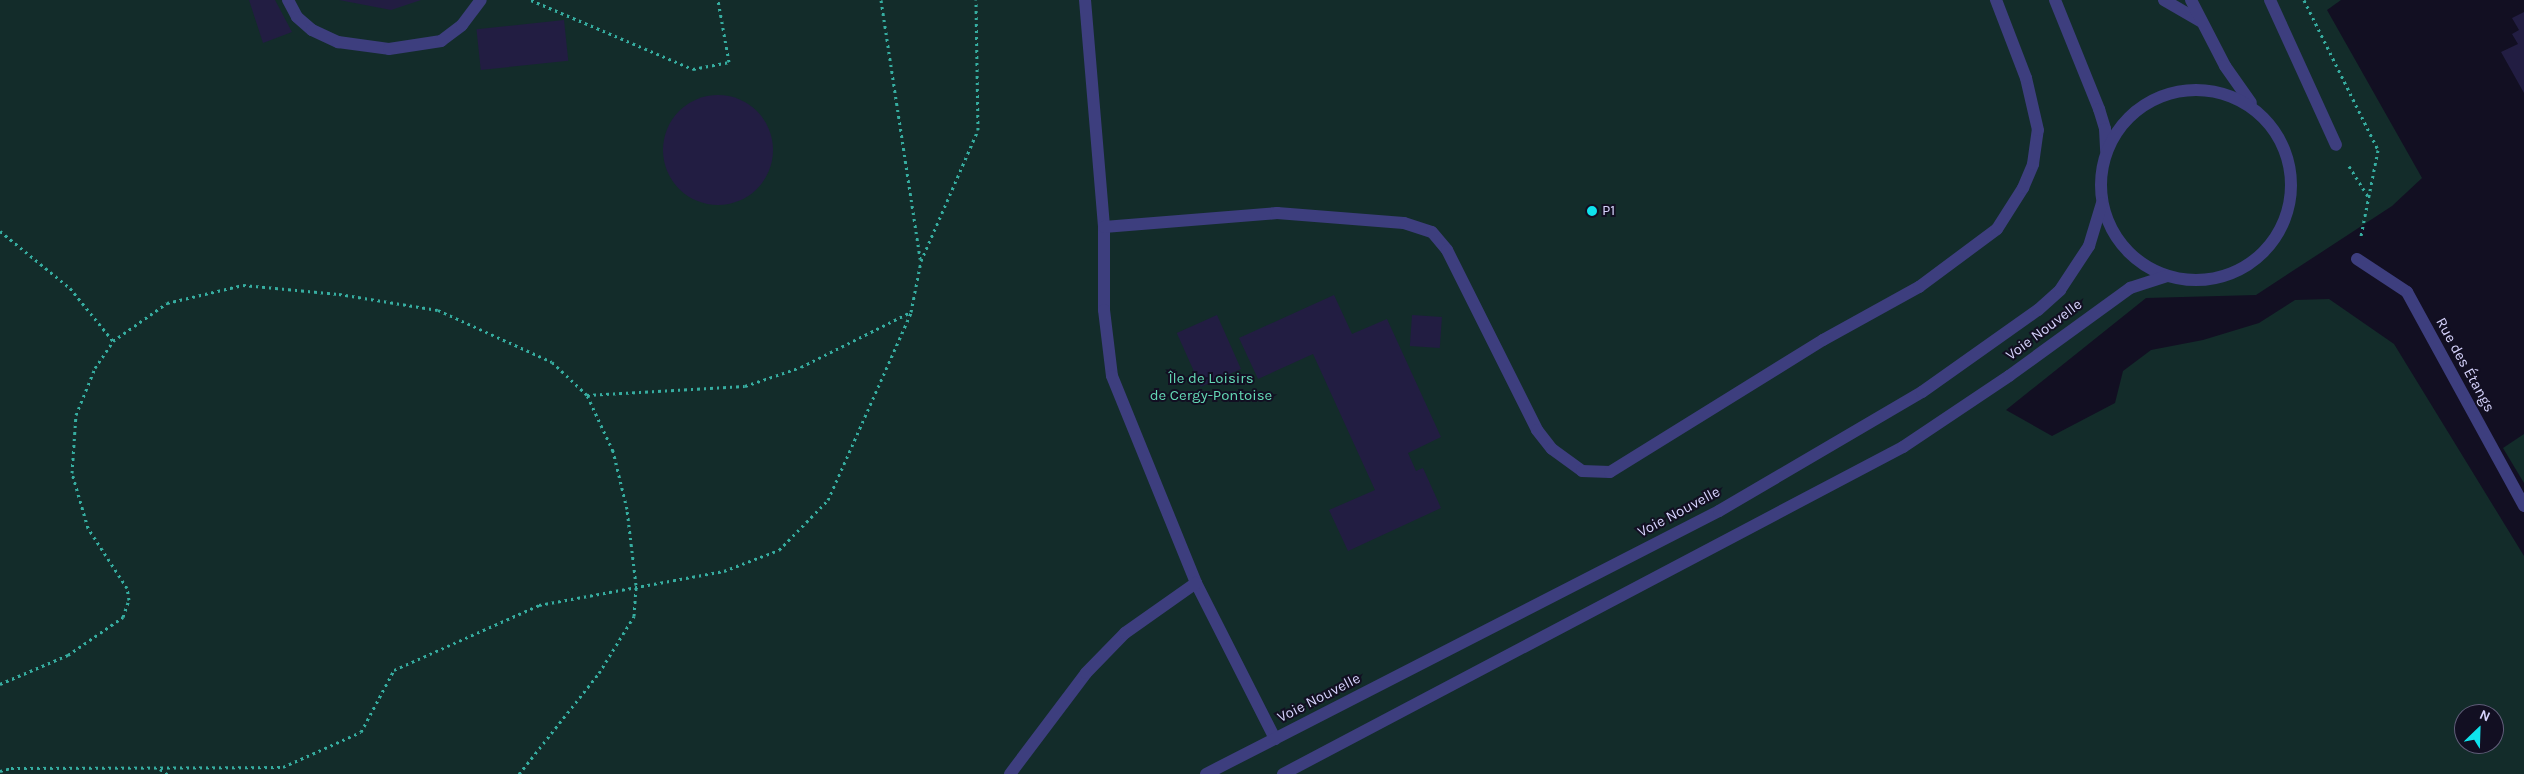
<!DOCTYPE html>
<meta charset="utf-8">
<style>
body{margin:0}
#map{position:relative;width:2524px;height:774px;overflow:hidden;background:#120f22;font-family:Karla,sans-serif}
div>[style]{position:absolute}
.green>*{inset:0;background:#132c2a}
.building>*{inset:0;background:#221d42;transform-origin:0 0}
.round{border-radius:50%}
.path>*{height:3px;margin-top:-1.5px;transform-origin:0;background:repeating-linear-gradient(90deg,#36ada0 0 2.5px,transparent 0 6.5px)}
.minor>*{height:12px;margin:-6px;padding:0 6px;transform-origin:6px;border-radius:6px;background:#3d3e7e}
.minor>.ring{margin:-6px;padding:0;box-sizing:content-box;background:none;border:12px solid #3d3e7e;border-radius:50%}
.dots>*{width:14px;height:14px;translate:-50% -50%;box-sizing:border-box;border:2px solid #120f22;border-radius:50%}
span{translate:-50% -50%;white-space:nowrap;text-align:center;line-height:1.15;-webkit-text-stroke:4px #120f22;paint-order:stroke}
.poi-label{font-size:15px;color:#d6d3fc}
.left{translate:0 -50%;text-align:left}
.street-label{font-size:15px;color:#d6d3fc}
.park-label{font-size:15px;color:#64d8b5}
.north{position:absolute;left:2454px;top:704px;width:50px;height:50px;box-sizing:border-box;background:#120f22;border:1px solid #605d79;border-radius:50%;rotate:24deg;font-size:14px;font-weight:700;line-height:20px;text-align:center;color:#d6d3fc}
.north::after{content:'';display:block;margin:auto;width:18px;height:22px;background:#0fe3ed;clip-path:polygon(50% 0,100% 100%,50% 72%,0 100%)}
</style>
<div id="map">
<div class="green">
<i style="clip-path:polygon(evenodd,0 0,2341px 0,2327px 10px,2422px 178px,2392px 206px,2256px 295px,2146px 298px,2006px 410px,2052px 436px,2115px 403px,2123px 371px,2151px 350px,2203px 340px,2259px 323px,2295px 300px,2329px 299px,2394px 344px,2524px 556px,2524px 774px,0 774px,0 0,2464px 714px,2494px 714px,2494px 744px,2464px 744px,2464px 714px)"></i>
<i style="clip-path:polygon(2524px 434px,2524px 483px,2503px 448px)"></i>
</div>
<div class="building">
<i style="clip-path:polygon(249px 0,275px 0,292px 32px,263px 43px)"></i>
<i style="clip-path:polygon(339px 0,421px 0,391px 10px)"></i>
<i style="clip-path:polygon(2524px 12px,2524px 93px,2501px 52px,2518px 44px,2512px 34px,2519px 30px,2512px 18px)"></i>
<i style="left:564px;top:20px;width:41px;height:88px;rotate:84deg"></i>
<i class="round" style="left:663px;top:95px;width:110px;height:110px"></i>
<i style="clip-path:polygon(1334px 295px,1352px 334px,1387px 319px,1441px 437px,1408px 453px,1416px 471px,1423px 468px,1441px 508px,1348px 551px,1329px 510px,1375px 490px,1313px 354px,1258px 379px,1239px 338px)"></i>
<i style="left:1217px;top:315px;width:59px;height:44px;rotate:66deg"></i>
<i style="left:1412px;top:315px;width:30px;height:31px;rotate:4deg"></i>
</div>
<div class="path">
<i style="left:531px;top:0;width:176px;rotate:23.1deg"></i>
<i style="left:693px;top:69px;width:37px;rotate:-11deg"></i>
<i style="left:729px;top:62px;width:63px;rotate:-100.1deg"></i>
<i style="left:881px;top:0;width:262px;rotate:81.4deg"></i>
<i style="left:2304px;top:0;width:167px;rotate:63.7deg"></i>
<i style="left:2378px;top:150px;width:88px;rotate:101.2deg"></i>
<i style="left:2349px;top:166px;width:36px;rotate:58deg"></i>
<i style="left:0;top:231px;width:90px;rotate:39.2deg"></i>
<i style="left:70px;top:288px;width:68px;rotate:50.9deg"></i>
<i style="left:0;top:684px;width:74px;rotate:-23.1deg"></i>
<i style="left:68px;top:655px;width:67px;rotate:-34.6deg"></i>
<i style="left:123px;top:617px;width:18px;rotate:-71deg"></i>
<i style="left:129px;top:600px;width:12px;rotate:-99deg"></i>
<i style="left:127px;top:588px;width:72px;rotate:-123deg"></i>
<i style="left:88px;top:528px;width:57px;rotate:-106.2deg"></i>
<i style="left:72px;top:473px;width:58px;rotate:-86.1deg"></i>
<i style="left:76px;top:415px;width:51px;rotate:-68deg"></i>
<i style="left:95px;top:368px;width:32px;rotate:-56deg"></i>
<i style="left:113px;top:341px;width:66px;rotate:-35.1deg"></i>
<i style="left:167px;top:303px;width:78px;rotate:-13.3deg"></i>
<i style="left:243px;top:285px;width:96px;rotate:5.4deg"></i>
<i style="left:339px;top:294px;width:100px;rotate:9.2deg"></i>
<i style="left:438px;top:310px;width:125px;rotate:24.5deg"></i>
<i style="left:552px;top:362px;width:48px;rotate:43.3deg"></i>
<i style="left:587px;top:395px;width:158px;rotate:-3.3deg"></i>
<i style="left:745px;top:386px;width:59px;rotate:-18.7deg"></i>
<i style="left:801px;top:367px;width:123px;rotate:-26.6deg"></i>
<i style="left:911px;top:312px;width:52px;rotate:-78.9deg"></i>
<i style="left:921px;top:261px;width:143px;rotate:-66.5deg"></i>
<i style="left:978px;top:130px;width:130px;rotate:-90.9deg"></i>
<i style="left:160px;top:769px;width:9px;rotate:36deg"></i>
<i style="left:0;top:771px;width:11px;rotate:-15deg"></i>
<i style="left:11px;top:768px;width:272px;rotate:-0.2deg"></i>
<i style="left:283px;top:767px;width:85px;rotate:-24.2deg"></i>
<i style="left:361px;top:732px;width:70px;rotate:-62deg"></i>
<i style="left:394px;top:670px;width:159px;rotate:-24.1deg"></i>
<i style="left:539px;top:605px;width:188px;rotate:-10.4deg"></i>
<i style="left:724px;top:571px;width:59px;rotate:-20.9deg"></i>
<i style="left:779px;top:550px;width:70px;rotate:-45.6deg"></i>
<i style="left:828px;top:500px;width:205px;rotate:-66.1deg"></i>
<i style="left:519px;top:774px;width:129px;rotate:-51.6deg"></i>
<i style="left:599px;top:673px;width:67px;rotate:-58.4deg"></i>
<i style="left:634px;top:616px;width:31px;rotate:-86deg"></i>
<i style="left:636px;top:585px;width:77px;rotate:-96.8deg"></i>
<i style="left:627px;top:509px;width:60px;rotate:-103.6deg"></i>
<i style="left:613px;top:451px;width:62px;rotate:-114.9deg"></i>
</div>
<div class="minor">
<i style="left:288px;top:0;width:19px;rotate:62deg"></i>
<i style="left:297px;top:17px;width:20px;rotate:41deg"></i>
<i style="left:312px;top:30px;width:29px;rotate:25deg"></i>
<i style="left:338px;top:42px;width:51px;rotate:7.8deg"></i>
<i style="left:389px;top:49px;width:53px;rotate:-8.7deg"></i>
<i style="left:441px;top:41px;width:26px;rotate:-37deg"></i>
<i style="left:462px;top:25px;width:31px;rotate:-53deg"></i>
<i style="left:1085px;top:0;width:228px;rotate:85.2deg"></i>
<i style="left:1104px;top:227px;width:83px;rotate:90deg"></i>
<i style="left:1104px;top:310px;width:66px;rotate:83.1deg"></i>
<i style="left:1112px;top:376px;width:223px;rotate:67.9deg"></i>
<i style="left:1196px;top:583px;width:175px;rotate:63.1deg"></i>
<i style="left:2055px;top:0;width:118px;rotate:68deg"></i>
<i style="left:2099px;top:109px;width:21px;rotate:73deg"></i>
<i style="left:2105px;top:129px;width:22px;rotate:87deg"></i>
<i style="left:2164px;top:0;width:42px;rotate:30.3deg"></i>
<i style="left:2191px;top:0;width:74px;rotate:62.7deg"></i>
<i style="left:2225px;top:66px;width:45px;rotate:54.9deg"></i>
<i style="left:2270px;top:0;width:159px;rotate:65.5deg"></i>
<i class="ring" style="left:2101px;top:90px;width:178px;height:178px"></i>
<i style="left:1104px;top:227px;width:174px;rotate:-4.6deg"></i>
<i style="left:1277px;top:213px;width:127px;rotate:4.5deg"></i>
<i style="left:1404px;top:223px;width:29px;rotate:18deg"></i>
<i style="left:1432px;top:232px;width:23px;rotate:50deg"></i>
<i style="left:1447px;top:250px;width:201px;rotate:63.4deg"></i>
<i style="left:1537px;top:430px;width:24px;rotate:52deg"></i>
<i style="left:1552px;top:449px;width:37px;rotate:36deg"></i>
<i style="left:1582px;top:471px;width:28px;rotate:2deg"></i>
<i style="left:1610px;top:472px;width:251px;rotate:-31.8deg"></i>
<i style="left:1823px;top:340px;width:110px;rotate:-28.9deg"></i>
<i style="left:1919px;top:287px;width:97px;rotate:-36.6deg"></i>
<i style="left:1997px;top:229px;width:49px;rotate:-57.6deg"></i>
<i style="left:2023px;top:188px;width:26px;rotate:-67deg"></i>
<i style="left:2033px;top:164px;width:34px;rotate:-82deg"></i>
<i style="left:2038px;top:130px;width:53px;rotate:-103deg"></i>
<i style="left:2026px;top:78px;width:84px;rotate:-111deg"></i>
<i style="left:2357px;top:259px;width:60px;rotate:33.4deg"></i>
<i style="left:2407px;top:292px;width:244px;rotate:61.3deg"></i>
<i style="left:1010px;top:774px;width:126px;rotate:-53deg"></i>
<i style="left:1086px;top:673px;width:56px;rotate:-45.7deg"></i>
<i style="left:1125px;top:633px;width:87px;rotate:-35.2deg"></i>
<i style="left:1206px;top:774px;width:576px;rotate:-27.14deg"></i>
<i style="left:1719px;top:511px;width:235px;rotate:-30.4deg"></i>
<i style="left:1922px;top:392px;width:142px;rotate:-35.3deg"></i>
<i style="left:2038px;top:310px;width:30px;rotate:-42deg"></i>
<i style="left:2060px;top:290px;width:53px;rotate:-56.6deg"></i>
<i style="left:2089px;top:246px;width:45px;rotate:-73.2deg"></i>
<i style="left:1283px;top:774px;width:701px;rotate:-27.81deg"></i>
<i style="left:1903px;top:447px;width:128px;rotate:-33.8deg"></i>
<i style="left:2009px;top:376px;width:150px;rotate:-36deg"></i>
<i style="left:2130px;top:288px;width:39px;rotate:-18deg"></i>
</div>
<div class="dots">
<i style="left:1592px;top:211px;background:#0fe3ed"></i>
</div>
<div class="poi-label">
<span class="left" style="left:1602px;top:211px">P1</span>
</div>
<div class="street-label">
<span style="left:2044px;top:330px;rotate:-37deg">Voie Nouvelle</span>
<span style="left:2465px;top:365px;rotate:61deg">Rue des Étangs</span>
<span style="left:1679px;top:512px;rotate:-28deg">Voie Nouvelle</span>
<span style="left:1319px;top:698px;rotate:-27deg">Voie Nouvelle</span>
</div>
<div class="park-label">
<span style="left:1211px;top:387px">Île de Loisirs<br>de Cergy-Pontoise</span>
</div>
<div class="north">N</div>
</div>
